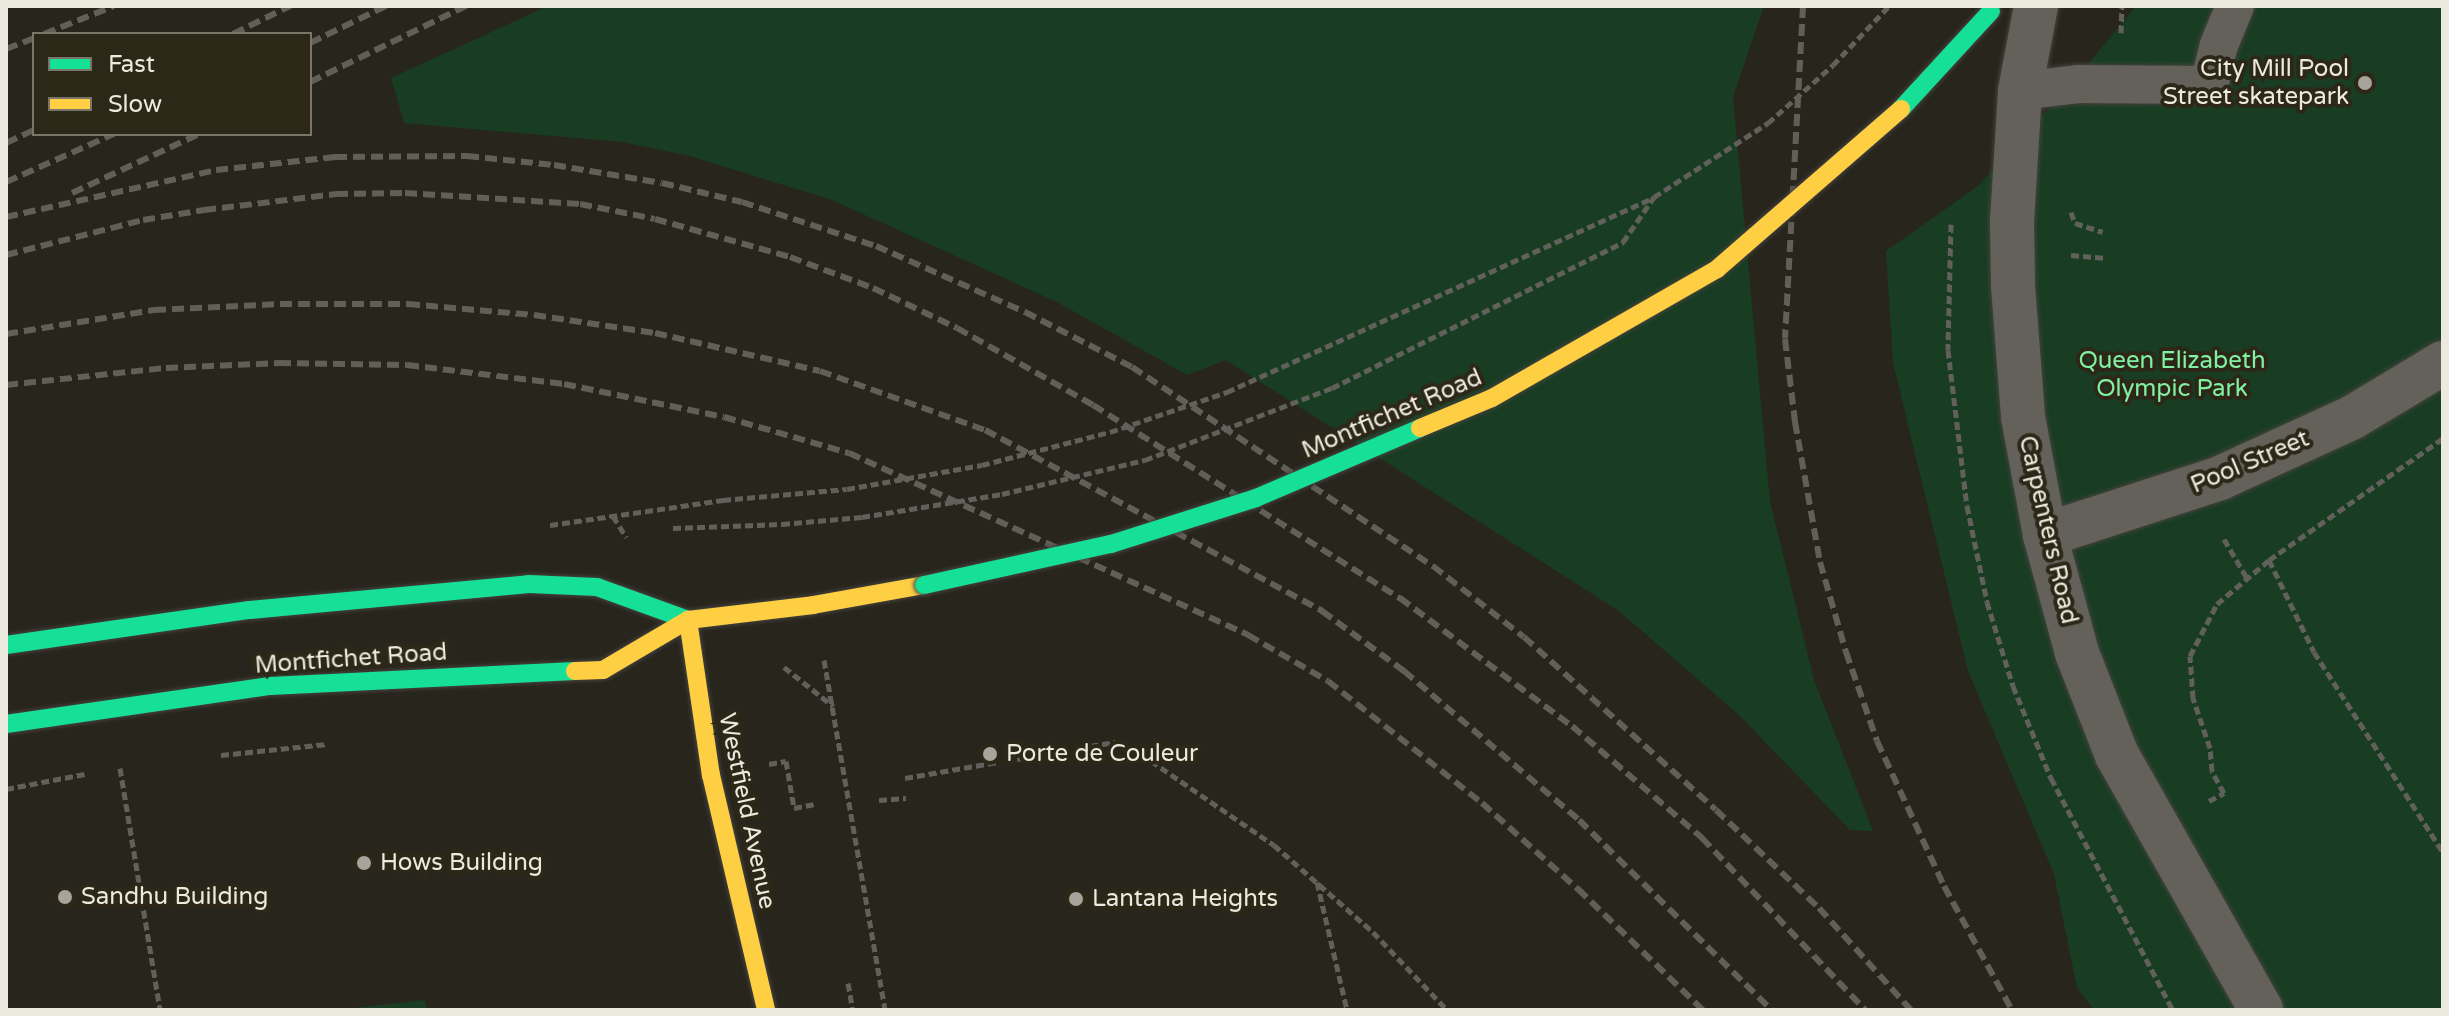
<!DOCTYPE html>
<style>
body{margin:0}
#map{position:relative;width:2449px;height:1016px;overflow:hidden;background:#28251d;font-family:"Varela Round",sans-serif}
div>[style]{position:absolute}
.green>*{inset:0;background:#183d23}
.path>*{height:5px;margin-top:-2.5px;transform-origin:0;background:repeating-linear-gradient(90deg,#62605a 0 8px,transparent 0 12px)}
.roads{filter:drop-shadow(0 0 2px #44423c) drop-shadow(0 0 2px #44423c)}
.lane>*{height:38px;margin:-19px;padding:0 19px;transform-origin:19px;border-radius:19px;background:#64615b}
.street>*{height:44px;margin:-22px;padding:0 22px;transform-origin:22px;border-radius:22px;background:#64615b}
.fast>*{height:18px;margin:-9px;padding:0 9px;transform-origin:9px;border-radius:9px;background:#16e098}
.slow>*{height:18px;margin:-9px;padding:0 9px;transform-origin:9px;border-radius:9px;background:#ffcf43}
.rail>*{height:6px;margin-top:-3px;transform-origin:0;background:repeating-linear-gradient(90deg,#625f58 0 12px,transparent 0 18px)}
.path-bridge>*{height:5px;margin-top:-2.5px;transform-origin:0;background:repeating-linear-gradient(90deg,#62605a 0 8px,transparent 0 12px)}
.bridges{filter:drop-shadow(0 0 2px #44423c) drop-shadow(0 0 2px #44423c)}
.fast-bridge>*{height:18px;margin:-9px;padding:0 9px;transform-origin:9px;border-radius:9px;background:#16e098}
.slow-bridge>*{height:18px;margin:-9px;padding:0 9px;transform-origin:9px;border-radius:9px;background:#ffcf43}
.dots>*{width:22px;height:22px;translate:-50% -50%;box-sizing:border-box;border:4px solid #2d2718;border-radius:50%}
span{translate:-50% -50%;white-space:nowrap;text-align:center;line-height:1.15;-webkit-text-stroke:8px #2d2718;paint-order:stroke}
.poi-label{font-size:24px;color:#ece9df}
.right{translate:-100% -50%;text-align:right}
.left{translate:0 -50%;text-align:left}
.park-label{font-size:24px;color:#81f0a2}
.street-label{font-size:24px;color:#ece9df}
.frame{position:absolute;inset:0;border:8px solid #ece9df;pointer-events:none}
.legend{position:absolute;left:32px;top:32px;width:280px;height:104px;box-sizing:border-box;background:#2d2718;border:2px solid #797568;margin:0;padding:10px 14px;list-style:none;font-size:24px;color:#ece9df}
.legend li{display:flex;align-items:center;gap:16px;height:40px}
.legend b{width:40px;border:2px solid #797568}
</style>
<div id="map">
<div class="green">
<i style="clip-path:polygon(548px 6px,1764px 6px,1733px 97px,1770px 502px,1814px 680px,1873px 831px,1850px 830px,1739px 715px,1619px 611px,1226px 360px,1187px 375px,1057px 302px,832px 200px,690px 156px,622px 142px,404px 123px,391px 78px)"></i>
<i style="clip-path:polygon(2136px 6px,2443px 6px,2443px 1010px,2094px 1010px,2077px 988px,2054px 874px,1968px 671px,1893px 363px,1886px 251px,1978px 186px,2080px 74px)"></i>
<i style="clip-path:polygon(425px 1000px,427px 1010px,335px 1010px)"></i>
</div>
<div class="path">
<i style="left:2121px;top:33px;width:27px;rotate:-88deg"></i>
<i style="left:2071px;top:212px;width:12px;rotate:70deg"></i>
<i style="left:2075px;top:223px;width:29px;rotate:18deg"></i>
<i style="left:1951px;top:224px;width:126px;rotate:91.4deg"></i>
<i style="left:1948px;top:350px;width:157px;rotate:83.1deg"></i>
<i style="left:1967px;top:506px;width:98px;rotate:78.2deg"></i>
<i style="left:1987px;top:602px;width:88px;rotate:72.8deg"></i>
<i style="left:2013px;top:686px;width:100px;rotate:67.6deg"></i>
<i style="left:2051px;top:778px;width:262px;rotate:62.3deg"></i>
<i style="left:2071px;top:255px;width:35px;rotate:5deg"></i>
<i style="left:613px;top:516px;width:25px;rotate:58deg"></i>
<i style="left:550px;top:525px;width:175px;rotate:-8.2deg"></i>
<i style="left:673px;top:528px;width:109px;rotate:-2.1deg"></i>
<i style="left:2224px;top:539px;width:45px;rotate:59.5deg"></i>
<i style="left:2269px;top:560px;width:102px;rotate:63.9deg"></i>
<i style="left:2314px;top:652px;width:238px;rotate:57.2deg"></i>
<i style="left:824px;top:660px;width:355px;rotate:80.1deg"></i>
<i style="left:784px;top:667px;width:63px;rotate:38.5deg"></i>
<i style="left:1090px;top:746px;width:26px;rotate:-9deg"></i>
<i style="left:1116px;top:742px;width:28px;rotate:26deg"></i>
<i style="left:1141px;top:754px;width:161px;rotate:34.4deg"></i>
<i style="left:1274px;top:845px;width:132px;rotate:41.3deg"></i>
<i style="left:1373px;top:932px;width:108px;rotate:46.5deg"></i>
<i style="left:221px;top:755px;width:107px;rotate:-5.9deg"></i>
<i style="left:1017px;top:759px;width:51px;rotate:-10.2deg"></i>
<i style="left:769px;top:764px;width:17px;rotate:-10deg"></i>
<i style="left:786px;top:761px;width:48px;rotate:80.3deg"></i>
<i style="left:794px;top:808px;width:20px;rotate:-11deg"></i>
<i style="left:120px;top:768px;width:245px;rotate:80.6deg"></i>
<i style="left:905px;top:778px;width:94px;rotate:-9.8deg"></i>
<i style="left:6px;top:789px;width:80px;rotate:-10.8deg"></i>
<i style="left:879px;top:800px;width:27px;rotate:-4deg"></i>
<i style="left:2209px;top:801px;width:17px;rotate:-28deg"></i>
<i style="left:2224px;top:793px;width:25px;rotate:-119deg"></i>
<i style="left:2212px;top:771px;width:23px;rotate:-95deg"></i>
<i style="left:2210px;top:748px;width:53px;rotate:-108.8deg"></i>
<i style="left:2193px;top:698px;width:42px;rotate:-94.1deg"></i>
<i style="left:2190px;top:656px;width:59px;rotate:-62.6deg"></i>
<i style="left:2217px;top:604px;width:68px;rotate:-40.2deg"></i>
<i style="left:2269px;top:560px;width:213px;rotate:-35deg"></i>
<i style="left:1317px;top:882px;width:131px;rotate:76.8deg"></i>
<i style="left:848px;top:983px;width:27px;rotate:80deg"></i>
</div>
<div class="roads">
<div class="lane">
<i style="left:2020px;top:91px;width:58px;rotate:-6.9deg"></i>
<i style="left:2078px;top:84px;width:131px;rotate:0.4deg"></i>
<i style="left:2209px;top:85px;width:41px;rotate:-76deg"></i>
<i style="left:2219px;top:45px;width:42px;rotate:-67.7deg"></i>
</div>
<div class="street">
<i style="left:2036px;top:6px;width:86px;rotate:100.7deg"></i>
<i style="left:2020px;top:91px;width:130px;rotate:93.5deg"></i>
<i style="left:2012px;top:221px;width:65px;rotate:89.1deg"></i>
<i style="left:2013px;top:286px;width:131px;rotate:85.6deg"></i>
<i style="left:2023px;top:417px;width:120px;rotate:79.4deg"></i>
<i style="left:2045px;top:535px;width:122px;rotate:74.8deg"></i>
<i style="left:2077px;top:653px;width:110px;rotate:68.6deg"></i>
<i style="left:2117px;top:755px;width:293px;rotate:60.5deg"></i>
<i style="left:2045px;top:535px;width:184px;rotate:-18deg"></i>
<i style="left:2220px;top:478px;width:146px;rotate:-24.6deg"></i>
<i style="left:2353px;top:417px;width:105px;rotate:-31deg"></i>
</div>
<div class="fast">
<i style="left:6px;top:645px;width:246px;rotate:-8.2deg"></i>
<i style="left:250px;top:610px;width:280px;rotate:-5.3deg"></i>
<i style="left:529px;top:584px;width:68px;rotate:2.5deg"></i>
<i style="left:597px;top:587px;width:97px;rotate:19.9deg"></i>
<i style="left:6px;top:724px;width:267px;rotate:-8.2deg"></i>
<i style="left:270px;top:686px;width:305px;rotate:-2.8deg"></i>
</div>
<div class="slow">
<i style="left:688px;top:620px;width:157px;rotate:81.6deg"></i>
<i style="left:711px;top:775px;width:241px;rotate:76.8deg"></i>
<i style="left:575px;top:671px;width:28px;rotate:-2deg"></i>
<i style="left:603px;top:670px;width:99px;rotate:-30.5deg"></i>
<i style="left:688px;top:620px;width:126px;rotate:-6.8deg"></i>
<i style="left:813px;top:605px;width:113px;rotate:-10.2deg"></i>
</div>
</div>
<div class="rail">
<i style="left:1803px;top:6px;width:333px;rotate:93.1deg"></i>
<i style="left:1785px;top:339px;width:84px;rotate:83.1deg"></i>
<i style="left:1795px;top:422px;width:142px;rotate:79.9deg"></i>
<i style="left:1820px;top:562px;width:94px;rotate:73.9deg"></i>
<i style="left:1846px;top:652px;width:94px;rotate:70.8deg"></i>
<i style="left:1877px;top:741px;width:160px;rotate:65.2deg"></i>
<i style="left:1944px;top:886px;width:141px;rotate:61.3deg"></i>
<i style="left:44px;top:34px;width:75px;rotate:-21.8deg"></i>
<i style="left:233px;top:34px;width:64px;rotate:-26.2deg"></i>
<i style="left:310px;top:43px;width:85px;rotate:-26deg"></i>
<i style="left:6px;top:49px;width:30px;rotate:-21deg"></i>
<i style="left:310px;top:82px;width:174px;rotate:-26deg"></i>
<i style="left:6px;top:143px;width:31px;rotate:-25deg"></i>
<i style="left:6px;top:182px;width:118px;rotate:-24deg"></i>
<i style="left:72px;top:193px;width:140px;rotate:-24.9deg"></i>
<i style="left:6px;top:217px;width:215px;rotate:-12.6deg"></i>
<i style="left:216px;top:170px;width:120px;rotate:-6.2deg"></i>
<i style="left:335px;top:157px;width:132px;rotate:-0.4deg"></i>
<i style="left:467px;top:156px;width:87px;rotate:5.9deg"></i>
<i style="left:554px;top:165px;width:109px;rotate:9.5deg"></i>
<i style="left:662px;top:183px;width:82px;rotate:13.4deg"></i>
<i style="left:742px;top:202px;width:141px;rotate:18.2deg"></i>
<i style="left:876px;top:246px;width:163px;rotate:23.9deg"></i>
<i style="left:1025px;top:312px;width:120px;rotate:27.2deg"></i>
<i style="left:1132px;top:367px;width:361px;rotate:33.5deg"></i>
<i style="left:1433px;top:566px;width:115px;rotate:38deg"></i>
<i style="left:1524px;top:637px;width:258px;rotate:42deg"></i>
<i style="left:1716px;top:810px;width:142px;rotate:43.6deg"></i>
<i style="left:1819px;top:908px;width:137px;rotate:48deg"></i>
<i style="left:6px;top:255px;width:141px;rotate:-14.3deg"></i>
<i style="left:143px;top:220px;width:62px;rotate:-9.3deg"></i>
<i style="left:204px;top:210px;width:133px;rotate:-6.9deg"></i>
<i style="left:336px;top:194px;width:69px;rotate:-0.8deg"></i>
<i style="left:405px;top:193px;width:175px;rotate:3.6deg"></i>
<i style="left:580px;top:204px;width:76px;rotate:11.3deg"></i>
<i style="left:655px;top:219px;width:140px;rotate:15.7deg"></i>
<i style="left:790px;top:257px;width:89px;rotate:20.5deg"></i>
<i style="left:873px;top:288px;width:93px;rotate:25.5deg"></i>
<i style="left:957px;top:328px;width:156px;rotate:29.5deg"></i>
<i style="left:1093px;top:405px;width:363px;rotate:32.2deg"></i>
<i style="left:1400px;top:598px;width:214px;rotate:36.7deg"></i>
<i style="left:1572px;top:726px;width:172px;rotate:40.7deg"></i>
<i style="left:1702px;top:838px;width:237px;rotate:46.5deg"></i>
<i style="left:6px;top:334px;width:150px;rotate:-9.2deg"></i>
<i style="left:154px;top:310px;width:126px;rotate:-2.7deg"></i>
<i style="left:280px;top:304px;width:128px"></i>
<i style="left:408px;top:304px;width:126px;rotate:5deg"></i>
<i style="left:534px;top:315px;width:122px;rotate:8.5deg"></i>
<i style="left:655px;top:333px;width:169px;rotate:13deg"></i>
<i style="left:820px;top:371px;width:175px;rotate:19.7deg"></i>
<i style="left:985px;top:430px;width:383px;rotate:28.2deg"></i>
<i style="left:1322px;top:611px;width:102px;rotate:36.2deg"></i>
<i style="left:1404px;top:671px;width:230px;rotate:40.4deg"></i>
<i style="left:1579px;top:820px;width:271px;rotate:44.6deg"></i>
<i style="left:6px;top:385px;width:161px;rotate:-6.1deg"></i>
<i style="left:166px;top:368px;width:113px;rotate:-2.5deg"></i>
<i style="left:279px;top:363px;width:128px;rotate:0.9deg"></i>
<i style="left:407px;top:365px;width:158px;rotate:6.9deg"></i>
<i style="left:564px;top:384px;width:163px;rotate:11.7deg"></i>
<i style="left:724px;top:417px;width:130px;rotate:16.1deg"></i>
<i style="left:849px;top:453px;width:439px;rotate:24.5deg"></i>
<i style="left:1248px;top:635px;width:92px;rotate:29.9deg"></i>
<i style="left:1328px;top:681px;width:196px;rotate:38.4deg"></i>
<i style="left:1482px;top:803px;width:129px;rotate:41.9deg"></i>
<i style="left:1578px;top:889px;width:174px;rotate:44.1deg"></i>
</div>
<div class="path-bridge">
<i style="left:723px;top:500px;width:124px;rotate:-5.1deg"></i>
<i style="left:847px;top:489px;width:137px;rotate:-10.1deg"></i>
<i style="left:982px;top:465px;width:132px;rotate:-14.5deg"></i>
<i style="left:1110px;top:432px;width:124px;rotate:-18.9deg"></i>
<i style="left:1227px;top:392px;width:469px;rotate:-24.5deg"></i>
<i style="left:1654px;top:197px;width:136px;rotate:-33deg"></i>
<i style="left:1768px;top:123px;width:87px;rotate:-41.7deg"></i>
<i style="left:1833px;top:65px;width:81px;rotate:-46.5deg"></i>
<i style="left:782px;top:524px;width:80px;rotate:-5deg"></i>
<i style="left:862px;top:517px;width:142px;rotate:-9.3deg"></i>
<i style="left:1002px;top:494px;width:147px;rotate:-13.4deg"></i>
<i style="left:1145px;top:460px;width:200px;rotate:-21.1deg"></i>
<i style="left:1332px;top:388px;width:326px;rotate:-26.6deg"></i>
<i style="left:1623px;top:242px;width:55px;rotate:-55.4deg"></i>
</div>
<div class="bridges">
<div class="fast-bridge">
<i style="left:1901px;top:109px;width:133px;rotate:-47.4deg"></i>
<i style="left:924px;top:585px;width:191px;rotate:-12.4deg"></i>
<i style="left:1111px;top:544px;width:152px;rotate:-17.6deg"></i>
<i style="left:1256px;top:498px;width:178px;rotate:-23.1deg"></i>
</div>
<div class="slow-bridge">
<i style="left:1420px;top:428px;width:78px;rotate:-22.6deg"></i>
<i style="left:1492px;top:398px;width:259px;rotate:-29.8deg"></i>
<i style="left:1717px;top:269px;width:244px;rotate:-41deg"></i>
</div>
</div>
<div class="dots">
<i style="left:2365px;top:83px;background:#a7a49b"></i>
<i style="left:990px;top:754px;background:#a7a49b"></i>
<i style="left:364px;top:863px;background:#a7a49b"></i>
<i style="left:65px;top:897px;background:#a7a49b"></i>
<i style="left:1076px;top:899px;background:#a7a49b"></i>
</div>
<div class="poi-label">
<span class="right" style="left:2349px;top:83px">City Mill Pool<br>Street skatepark</span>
<span class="left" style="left:1006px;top:754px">Porte de Couleur</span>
<span class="left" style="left:380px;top:863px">Hows Building</span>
<span class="left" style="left:81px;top:897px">Sandhu Building</span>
<span class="left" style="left:1092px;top:899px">Lantana Heights</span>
</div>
<div class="park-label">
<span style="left:2172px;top:375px">Queen Elizabeth<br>Olympic Park</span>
</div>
<div class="street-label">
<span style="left:1392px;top:414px;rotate:-23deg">Montfichet Road</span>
<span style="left:2250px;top:462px;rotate:-23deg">Pool Street</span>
<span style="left:2048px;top:530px;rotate:77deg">Carpenters Road</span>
<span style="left:351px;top:659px;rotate:-4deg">Montfichet Road</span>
<span style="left:747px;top:811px;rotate:78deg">Westfield Avenue</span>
</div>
<div class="frame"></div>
<ul class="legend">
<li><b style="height:10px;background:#16e098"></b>Fast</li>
<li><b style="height:10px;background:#ffcf43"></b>Slow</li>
</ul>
</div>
